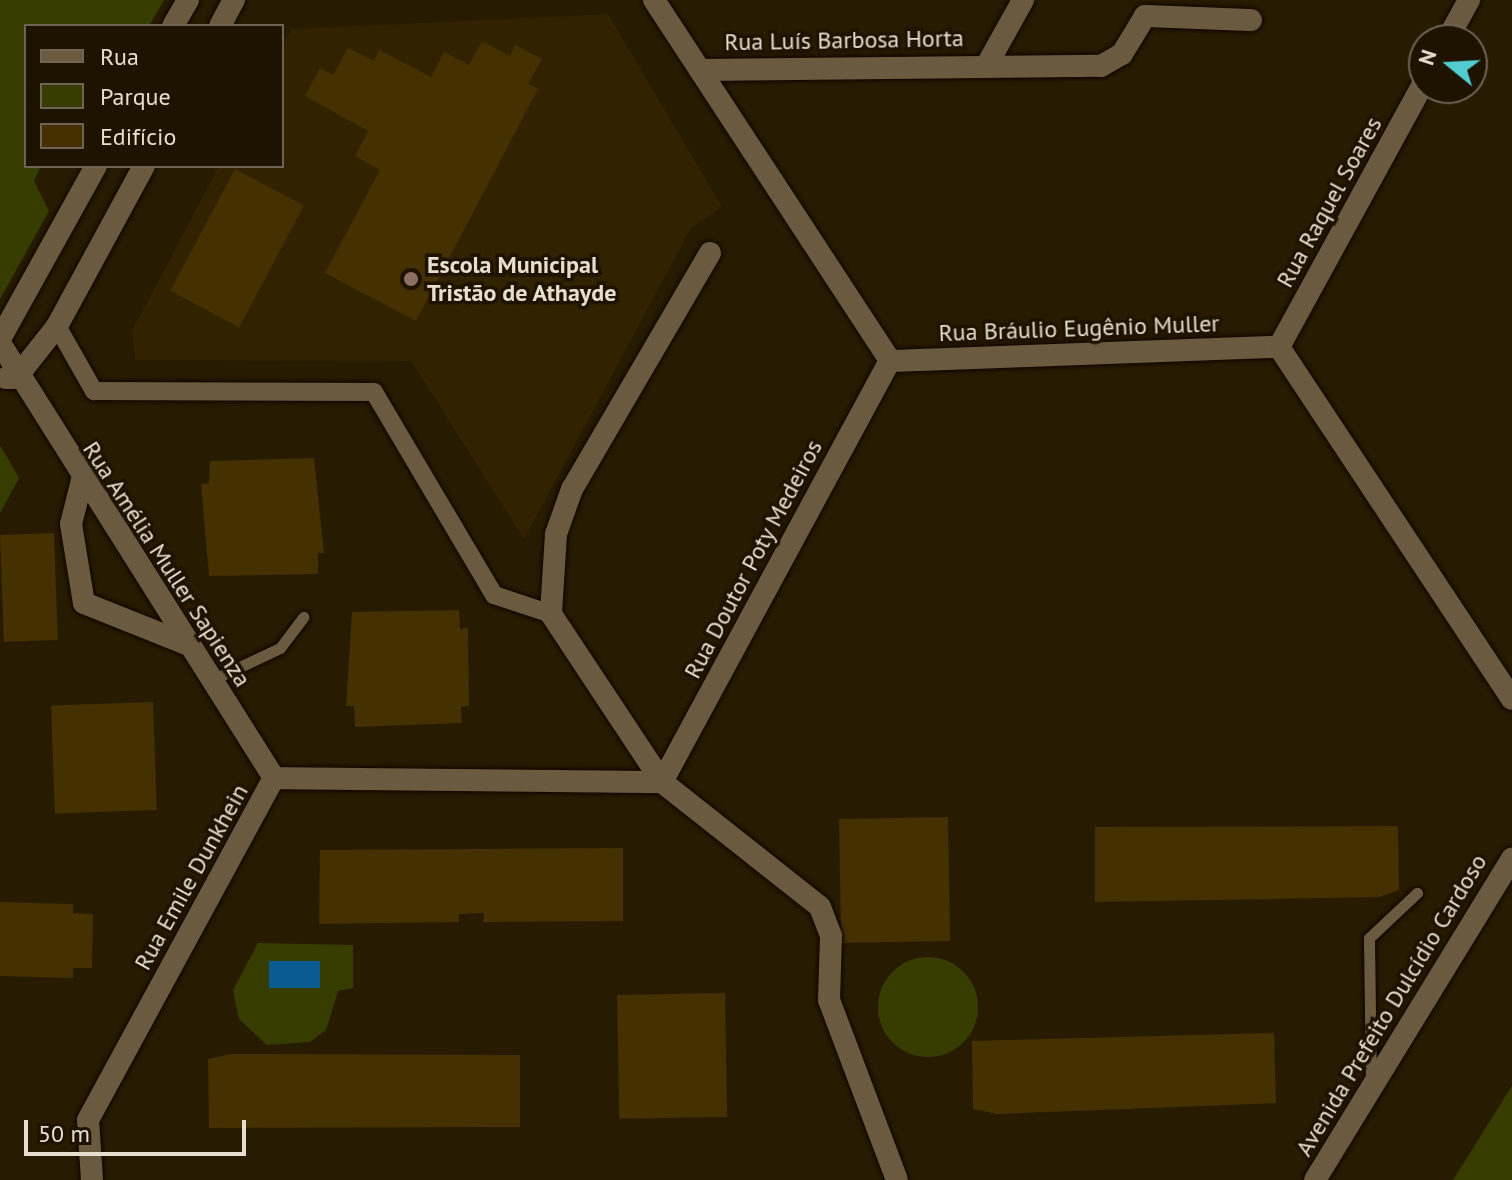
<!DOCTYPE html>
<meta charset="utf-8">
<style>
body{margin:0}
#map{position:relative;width:1512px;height:1180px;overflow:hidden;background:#271b01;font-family:"PT Sans",sans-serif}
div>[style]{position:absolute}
.built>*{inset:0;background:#312200}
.green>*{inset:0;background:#373d00}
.round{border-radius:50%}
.water>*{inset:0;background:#095b90;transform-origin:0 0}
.building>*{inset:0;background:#443000;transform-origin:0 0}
.roads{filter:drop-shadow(0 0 2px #100500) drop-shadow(0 0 2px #100500)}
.service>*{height:11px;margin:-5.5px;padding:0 5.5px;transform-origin:5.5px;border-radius:5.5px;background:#6a5b40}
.pedestrian>*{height:18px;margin:-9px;padding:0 9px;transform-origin:9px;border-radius:9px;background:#6a5b40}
.minor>*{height:22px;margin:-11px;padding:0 11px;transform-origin:11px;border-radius:11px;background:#6a5b40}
.dots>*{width:22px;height:22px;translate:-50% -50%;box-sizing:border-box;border:4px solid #1e1200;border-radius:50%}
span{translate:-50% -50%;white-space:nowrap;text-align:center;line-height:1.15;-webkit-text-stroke:7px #1e1200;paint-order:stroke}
.street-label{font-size:24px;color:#e6decf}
.poi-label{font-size:24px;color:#e6decf;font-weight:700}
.left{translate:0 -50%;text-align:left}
.legend{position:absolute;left:24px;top:24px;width:260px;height:144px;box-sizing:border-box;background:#1e1200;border:2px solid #6e6453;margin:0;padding:10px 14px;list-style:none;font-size:24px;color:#e6decf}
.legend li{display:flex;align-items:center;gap:16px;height:40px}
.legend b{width:40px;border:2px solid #6e6453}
.north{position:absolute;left:1408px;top:24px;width:80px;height:80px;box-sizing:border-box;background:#1e1200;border:2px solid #6e6453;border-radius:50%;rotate:288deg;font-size:22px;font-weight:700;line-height:32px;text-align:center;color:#e6decf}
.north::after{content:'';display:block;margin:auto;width:28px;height:36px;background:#51ccd1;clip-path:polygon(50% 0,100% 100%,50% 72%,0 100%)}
.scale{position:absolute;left:24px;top:1120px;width:222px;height:36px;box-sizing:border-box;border:4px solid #e6decf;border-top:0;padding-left:10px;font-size:24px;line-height:28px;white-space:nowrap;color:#e6decf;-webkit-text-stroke:6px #1e1200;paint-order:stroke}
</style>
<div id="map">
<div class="built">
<i style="clip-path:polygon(608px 14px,722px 207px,691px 228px,524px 539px,411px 361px,135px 360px,132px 331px,219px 166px,282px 166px,282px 47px,292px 29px)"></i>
</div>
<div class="green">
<i style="clip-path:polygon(0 0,164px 0,149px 26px,26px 26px,26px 166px,41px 166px,34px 181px,49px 211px,0 299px)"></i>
<i style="clip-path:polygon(0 445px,19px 478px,0 513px)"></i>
<i style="clip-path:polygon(258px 943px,353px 945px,353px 988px,338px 991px,326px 1030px,310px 1042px,267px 1045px,239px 1019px,233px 990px)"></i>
<i class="round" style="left:878px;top:957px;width:100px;height:100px"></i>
<i style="clip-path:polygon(1512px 1086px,1512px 1180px,1453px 1180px)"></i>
</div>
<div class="water">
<i style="left:269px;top:961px;width:51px;height:27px"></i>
</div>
<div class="building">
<i style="clip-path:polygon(482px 41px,510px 56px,515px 45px,542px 59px,528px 84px,538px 89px,416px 321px,325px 273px,380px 170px,355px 156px,368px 131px,305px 96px,320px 68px,333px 75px,348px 48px,374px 61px,379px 50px,431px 77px,444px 52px,469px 65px)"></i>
<i style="left:235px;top:169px;width:78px;height:138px;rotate:28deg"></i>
<i style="clip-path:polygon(314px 458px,324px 553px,318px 553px,318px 574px,209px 576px,201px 484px,209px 483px,210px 461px)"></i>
<i style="left:54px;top:533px;width:107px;height:54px;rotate:88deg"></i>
<i style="clip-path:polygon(459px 610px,460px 629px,468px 628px,469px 706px,461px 707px,462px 723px,355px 727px,354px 706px,346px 706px,352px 612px)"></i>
<i style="left:153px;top:702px;width:108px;height:102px;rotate:88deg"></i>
<i style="left:948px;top:817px;width:124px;height:109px;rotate:89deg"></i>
<i style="clip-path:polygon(1398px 826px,1399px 890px,1379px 897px,1095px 902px,1095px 827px)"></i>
<i style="clip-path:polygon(623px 848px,623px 921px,483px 922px,484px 913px,459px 914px,459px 922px,319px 924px,320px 850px)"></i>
<i style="clip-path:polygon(0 902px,73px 904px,73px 913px,93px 914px,92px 968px,73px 968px,73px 978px,0 976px)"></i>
<i style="left:725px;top:993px;width:124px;height:108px;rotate:89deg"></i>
<i style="clip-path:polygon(1274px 1033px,1276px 1103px,997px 1114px,973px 1109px,972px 1041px)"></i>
<i style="clip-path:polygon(231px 1054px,520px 1055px,520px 1127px,209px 1128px,208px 1059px)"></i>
</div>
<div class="roads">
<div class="service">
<i style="left:212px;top:680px;width:75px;rotate:-25.2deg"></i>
<i style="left:280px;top:648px;width:39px;rotate:-53deg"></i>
<i style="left:1371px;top:1083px;width:145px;rotate:-90.8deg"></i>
<i style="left:1369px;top:938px;width:66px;rotate:-43.2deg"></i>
</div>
<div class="pedestrian">
<i style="left:57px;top:326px;width:75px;rotate:60.4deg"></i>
<i style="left:94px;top:391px;width:280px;rotate:0.2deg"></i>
<i style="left:374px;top:392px;width:236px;rotate:59.4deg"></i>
<i style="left:494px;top:595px;width:60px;rotate:18.4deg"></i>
</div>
<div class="minor">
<i style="left:654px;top:0;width:431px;rotate:56.8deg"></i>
<i style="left:890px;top:361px;width:389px;rotate:-2.1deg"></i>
<i style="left:1279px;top:347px;width:422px;rotate:56.5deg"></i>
<i style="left:1145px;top:16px;width:106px;rotate:2.2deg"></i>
<i style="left:173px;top:26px;width:30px;rotate:-60deg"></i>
<i style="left:220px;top:26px;width:30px;rotate:-62deg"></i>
<i style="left:1447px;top:40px;width:46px;rotate:-61.2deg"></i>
<i style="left:988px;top:63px;width:72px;rotate:-60.9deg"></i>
<i style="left:700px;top:70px;width:401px;rotate:-0.6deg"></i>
<i style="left:1101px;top:66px;width:24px;rotate:-30deg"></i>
<i style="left:1122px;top:54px;width:44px;rotate:-58.8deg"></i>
<i style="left:710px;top:253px;width:273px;rotate:120.3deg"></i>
<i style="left:572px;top:489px;width:48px;rotate:109.6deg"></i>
<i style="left:556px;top:534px;width:80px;rotate:93.6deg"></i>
<i style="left:551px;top:614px;width:201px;rotate:56.5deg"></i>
<i style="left:662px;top:782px;width:201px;rotate:38.3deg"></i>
<i style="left:820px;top:907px;width:31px;rotate:69deg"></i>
<i style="left:831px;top:936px;width:64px;rotate:91.8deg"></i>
<i style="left:829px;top:1000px;width:192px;rotate:69.3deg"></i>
<i style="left:0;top:339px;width:198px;rotate:-61deg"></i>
<i style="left:0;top:343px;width:514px;rotate:57.79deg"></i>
<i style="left:1279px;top:347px;width:302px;rotate:-61.3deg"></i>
<i style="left:6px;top:378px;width:10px"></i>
<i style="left:16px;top:378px;width:66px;rotate:-51.7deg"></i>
<i style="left:57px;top:326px;width:182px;rotate:-61.5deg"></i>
<i style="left:82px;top:480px;width:45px;rotate:104deg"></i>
<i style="left:71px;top:524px;width:80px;rotate:80.7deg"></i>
<i style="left:84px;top:603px;width:113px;rotate:21.8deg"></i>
<i style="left:662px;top:782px;width:479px;rotate:-61.6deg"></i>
<i style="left:92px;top:1180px;width:60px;rotate:-93.8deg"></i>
<i style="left:88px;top:1120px;width:389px;rotate:-61.5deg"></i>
<i style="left:274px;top:778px;width:388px;rotate:0.6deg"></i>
<i style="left:1315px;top:1180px;width:377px;rotate:-58.5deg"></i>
</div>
</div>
<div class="dots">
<i style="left:411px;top:279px;background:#8d6e63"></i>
</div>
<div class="street-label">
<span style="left:844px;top:40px;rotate:-1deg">Rua Luís Barbosa Horta</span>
<span style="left:1329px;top:202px;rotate:-61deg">Rua Raquel Soares</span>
<span style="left:1079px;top:328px;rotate:-2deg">Rua Bráulio Eugênio Muller</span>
<span style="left:753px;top:559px;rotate:-62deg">Rua Doutor Poty Medeiros</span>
<span style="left:167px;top:564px;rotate:57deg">Rua Amélia Muller Sapienza</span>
<span style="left:191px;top:877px;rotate:-61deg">Rua Emile Dunkhein</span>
<span style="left:1391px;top:1005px;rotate:-59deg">Avenida Prefeito Dulcídio Cardoso</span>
</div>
<div class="poi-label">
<span class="left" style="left:427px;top:279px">Escola Municipal<br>Tristão de Athayde</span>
</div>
<ul class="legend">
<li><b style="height:10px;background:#6a5b40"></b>Rua</li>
<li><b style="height:22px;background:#373d00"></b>Parque</li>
<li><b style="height:22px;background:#443000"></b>Edifício</li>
</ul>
<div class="north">N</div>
<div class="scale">50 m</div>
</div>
